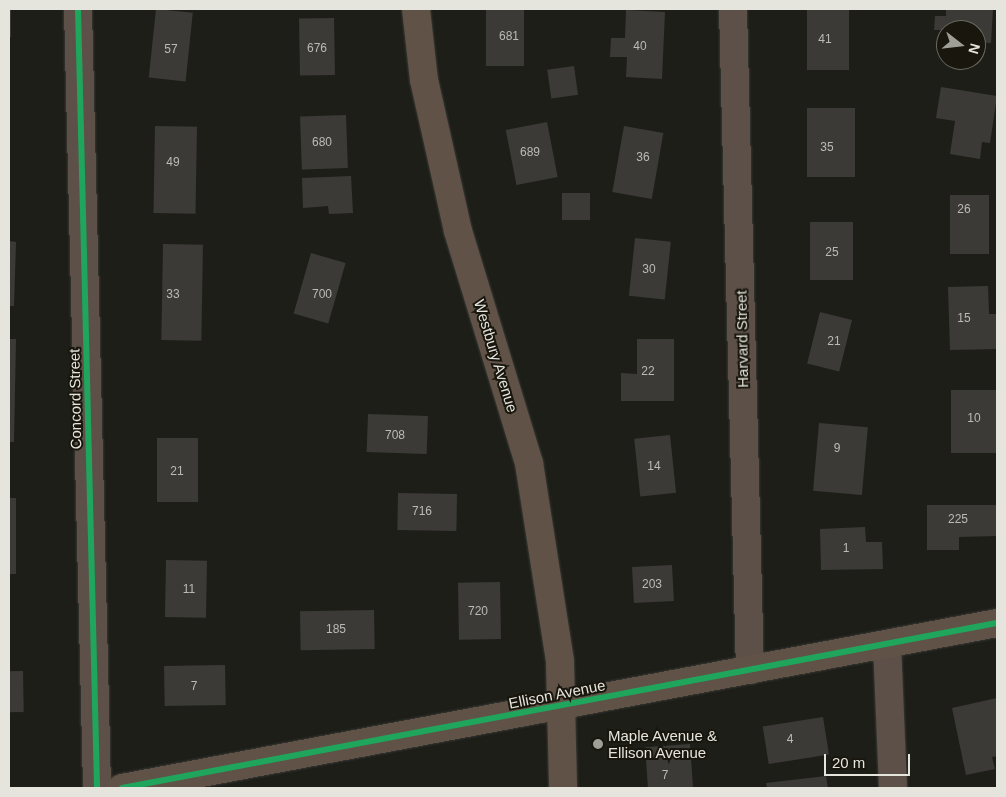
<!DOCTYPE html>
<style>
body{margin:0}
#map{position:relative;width:1006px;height:797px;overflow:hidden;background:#1e1e19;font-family:Arial,sans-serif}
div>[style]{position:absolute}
.building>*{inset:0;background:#3c3a37;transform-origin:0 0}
.roads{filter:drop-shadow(0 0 1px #393935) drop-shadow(0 0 1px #393935)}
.street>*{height:28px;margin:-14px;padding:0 14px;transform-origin:14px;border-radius:14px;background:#5c5048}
.secondary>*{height:28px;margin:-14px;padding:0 14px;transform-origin:14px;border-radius:14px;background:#605247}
.cycleway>*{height:6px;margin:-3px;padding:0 3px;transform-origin:3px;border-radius:3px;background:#20a55d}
.dots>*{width:14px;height:14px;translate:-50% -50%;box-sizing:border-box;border:2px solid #18160d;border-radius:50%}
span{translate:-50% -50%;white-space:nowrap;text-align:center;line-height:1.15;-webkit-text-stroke:4px #18160d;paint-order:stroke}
.number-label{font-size:12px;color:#bbbab4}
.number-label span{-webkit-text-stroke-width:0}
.street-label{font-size:15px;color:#e5e4dd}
.poi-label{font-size:15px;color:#e5e4dd}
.left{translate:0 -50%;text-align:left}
.frame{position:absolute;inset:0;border:10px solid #e5e4dd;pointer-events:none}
.north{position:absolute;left:936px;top:20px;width:50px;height:50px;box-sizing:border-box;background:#18160d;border:1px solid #6a6860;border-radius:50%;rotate:106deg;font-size:14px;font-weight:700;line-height:20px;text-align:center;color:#e5e4dd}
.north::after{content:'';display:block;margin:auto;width:18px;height:22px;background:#9f9f98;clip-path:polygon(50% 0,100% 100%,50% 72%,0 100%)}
.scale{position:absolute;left:824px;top:754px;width:86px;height:22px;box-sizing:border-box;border:2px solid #e5e4dd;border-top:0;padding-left:6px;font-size:15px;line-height:18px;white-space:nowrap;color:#e5e4dd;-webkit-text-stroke:4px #18160d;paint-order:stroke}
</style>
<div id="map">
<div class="building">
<i style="left:9px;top:9px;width:2px;height:28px"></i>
<i style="left:156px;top:9px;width:37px;height:69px;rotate:6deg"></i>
<i style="left:486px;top:9px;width:38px;height:57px"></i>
<i style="left:807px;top:9px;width:42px;height:61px"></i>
<i style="clip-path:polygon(946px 9px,993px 9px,991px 43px,976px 42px,976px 30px,934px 30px,935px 16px,946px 16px)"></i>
<i style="clip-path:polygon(626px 10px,665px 12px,662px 79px,626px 77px,627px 57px,610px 57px,611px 38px,625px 38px)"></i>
<i style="left:334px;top:18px;width:57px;height:35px;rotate:89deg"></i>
<i style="left:574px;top:66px;width:29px;height:27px;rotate:82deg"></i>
<i style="clip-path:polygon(941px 87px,997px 96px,990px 143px,982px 142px,980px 159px,950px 154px,955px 121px,936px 118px)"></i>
<i style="left:855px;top:108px;width:69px;height:48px;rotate:90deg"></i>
<i style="left:346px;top:115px;width:53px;height:46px;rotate:88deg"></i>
<i style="left:547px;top:122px;width:56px;height:42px;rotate:79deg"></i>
<i style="left:155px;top:126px;width:42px;height:87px;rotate:1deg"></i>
<i style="left:624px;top:126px;width:40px;height:67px;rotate:10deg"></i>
<i style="clip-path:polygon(351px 176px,353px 213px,329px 214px,328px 206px,303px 208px,302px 178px)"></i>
<i style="left:562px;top:193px;width:28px;height:27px"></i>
<i style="left:950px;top:195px;width:39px;height:59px"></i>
<i style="left:810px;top:222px;width:43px;height:58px"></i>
<i style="left:635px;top:238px;width:36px;height:58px;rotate:6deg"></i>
<i style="clip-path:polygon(9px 241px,16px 242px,14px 306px,9px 306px)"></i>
<i style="left:163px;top:244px;width:40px;height:96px;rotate:1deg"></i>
<i style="left:311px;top:253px;width:36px;height:63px;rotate:16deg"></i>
<i style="clip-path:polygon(988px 286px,989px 314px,997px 314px,997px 349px,950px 350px,948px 287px)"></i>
<i style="left:820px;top:312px;width:33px;height:53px;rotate:14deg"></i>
<i style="clip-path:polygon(9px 339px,16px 339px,14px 442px,9px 442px)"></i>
<i style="clip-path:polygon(637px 339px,674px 339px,674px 401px,621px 401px,621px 373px,637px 374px)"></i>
<i style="left:951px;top:390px;width:46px;height:63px"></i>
<i style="left:368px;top:414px;width:60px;height:38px;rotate:2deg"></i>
<i style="left:819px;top:423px;width:49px;height:68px;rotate:5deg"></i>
<i style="left:670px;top:435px;width:58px;height:36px;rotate:84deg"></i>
<i style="left:157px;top:438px;width:41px;height:64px"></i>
<i style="left:398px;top:493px;width:59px;height:37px;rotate:1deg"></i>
<i style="left:9px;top:498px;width:7px;height:76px"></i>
<i style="clip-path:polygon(927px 505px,997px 505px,997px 536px,959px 537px,959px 550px,927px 550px)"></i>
<i style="clip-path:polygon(865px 527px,866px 542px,882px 542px,883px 569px,821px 570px,820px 529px)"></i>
<i style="left:166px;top:560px;width:41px;height:57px;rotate:1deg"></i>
<i style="left:672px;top:565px;width:36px;height:40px;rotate:87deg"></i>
<i style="left:500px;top:582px;width:57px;height:42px;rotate:89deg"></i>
<i style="left:374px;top:610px;width:39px;height:74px;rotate:89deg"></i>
<i style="left:225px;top:665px;width:40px;height:61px;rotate:89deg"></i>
<i style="left:23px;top:671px;width:41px;height:14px;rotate:89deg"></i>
<i style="clip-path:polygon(997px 698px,997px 756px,992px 757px,995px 769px,966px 775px,952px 708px)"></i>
<i style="left:823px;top:717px;width:38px;height:61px;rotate:81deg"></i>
<i style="left:690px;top:744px;width:44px;height:45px;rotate:86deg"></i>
<i style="clip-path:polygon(826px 776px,828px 788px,767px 788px,766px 783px)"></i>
</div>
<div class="roads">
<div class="street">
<i style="left:78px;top:9px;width:779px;rotate:88.6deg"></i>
<i style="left:733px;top:9px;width:661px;rotate:88.53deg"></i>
<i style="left:887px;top:644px;width:144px;rotate:87.6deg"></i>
</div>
<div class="secondary">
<i style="left:416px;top:9px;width:71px;rotate:83.6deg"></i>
<i style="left:424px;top:80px;width:155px;rotate:77.3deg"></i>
<i style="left:458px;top:231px;width:243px;rotate:73deg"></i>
<i style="left:529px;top:463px;width:201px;rotate:81.1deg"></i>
<i style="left:560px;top:662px;width:126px;rotate:88.6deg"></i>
<i style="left:122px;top:788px;width:890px;rotate:-10.68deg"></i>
</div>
</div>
<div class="cycleway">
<i style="left:78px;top:9px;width:779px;rotate:88.6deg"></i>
<i style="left:122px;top:788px;width:890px;rotate:-10.68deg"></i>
</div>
<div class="dots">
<i style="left:598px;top:744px;background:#9f9f98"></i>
</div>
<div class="number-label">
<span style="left:509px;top:37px">681</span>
<span style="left:825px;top:40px">41</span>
<span style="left:640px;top:47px">40</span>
<span style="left:317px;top:49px">676</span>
<span style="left:171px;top:50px">57</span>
<span style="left:322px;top:143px">680</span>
<span style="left:827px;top:148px">35</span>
<span style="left:530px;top:153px">689</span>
<span style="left:643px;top:158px">36</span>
<span style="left:173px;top:163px">49</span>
<span style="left:964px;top:210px">26</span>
<span style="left:832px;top:253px">25</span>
<span style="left:649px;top:270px">30</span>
<span style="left:173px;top:295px">33</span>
<span style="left:322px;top:295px">700</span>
<span style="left:964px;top:319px">15</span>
<span style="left:834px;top:342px">21</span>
<span style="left:648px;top:372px">22</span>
<span style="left:974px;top:419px">10</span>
<span style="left:395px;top:436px">708</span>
<span style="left:837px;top:449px">9</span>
<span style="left:654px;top:467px">14</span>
<span style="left:177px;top:472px">21</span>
<span style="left:422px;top:512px">716</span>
<span style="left:958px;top:520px">225</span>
<span style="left:846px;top:549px">1</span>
<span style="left:652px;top:585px">203</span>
<span style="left:189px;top:590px">11</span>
<span style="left:478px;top:612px">720</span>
<span style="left:336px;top:630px">185</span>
<span style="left:194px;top:687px">7</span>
<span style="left:790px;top:740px">4</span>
<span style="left:665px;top:776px">7</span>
</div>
<div class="street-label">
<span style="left:742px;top:339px;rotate:-91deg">Harvard Street</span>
<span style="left:496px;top:356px;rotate:73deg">Westbury Avenue</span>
<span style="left:75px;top:399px;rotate:-91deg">Concord Street</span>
<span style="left:557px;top:694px;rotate:-11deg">Ellison Avenue</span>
</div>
<div class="poi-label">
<span class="left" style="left:608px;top:744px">Maple Avenue &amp;<br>Ellison Avenue</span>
</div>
<div class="frame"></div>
<div class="north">N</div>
<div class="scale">20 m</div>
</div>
